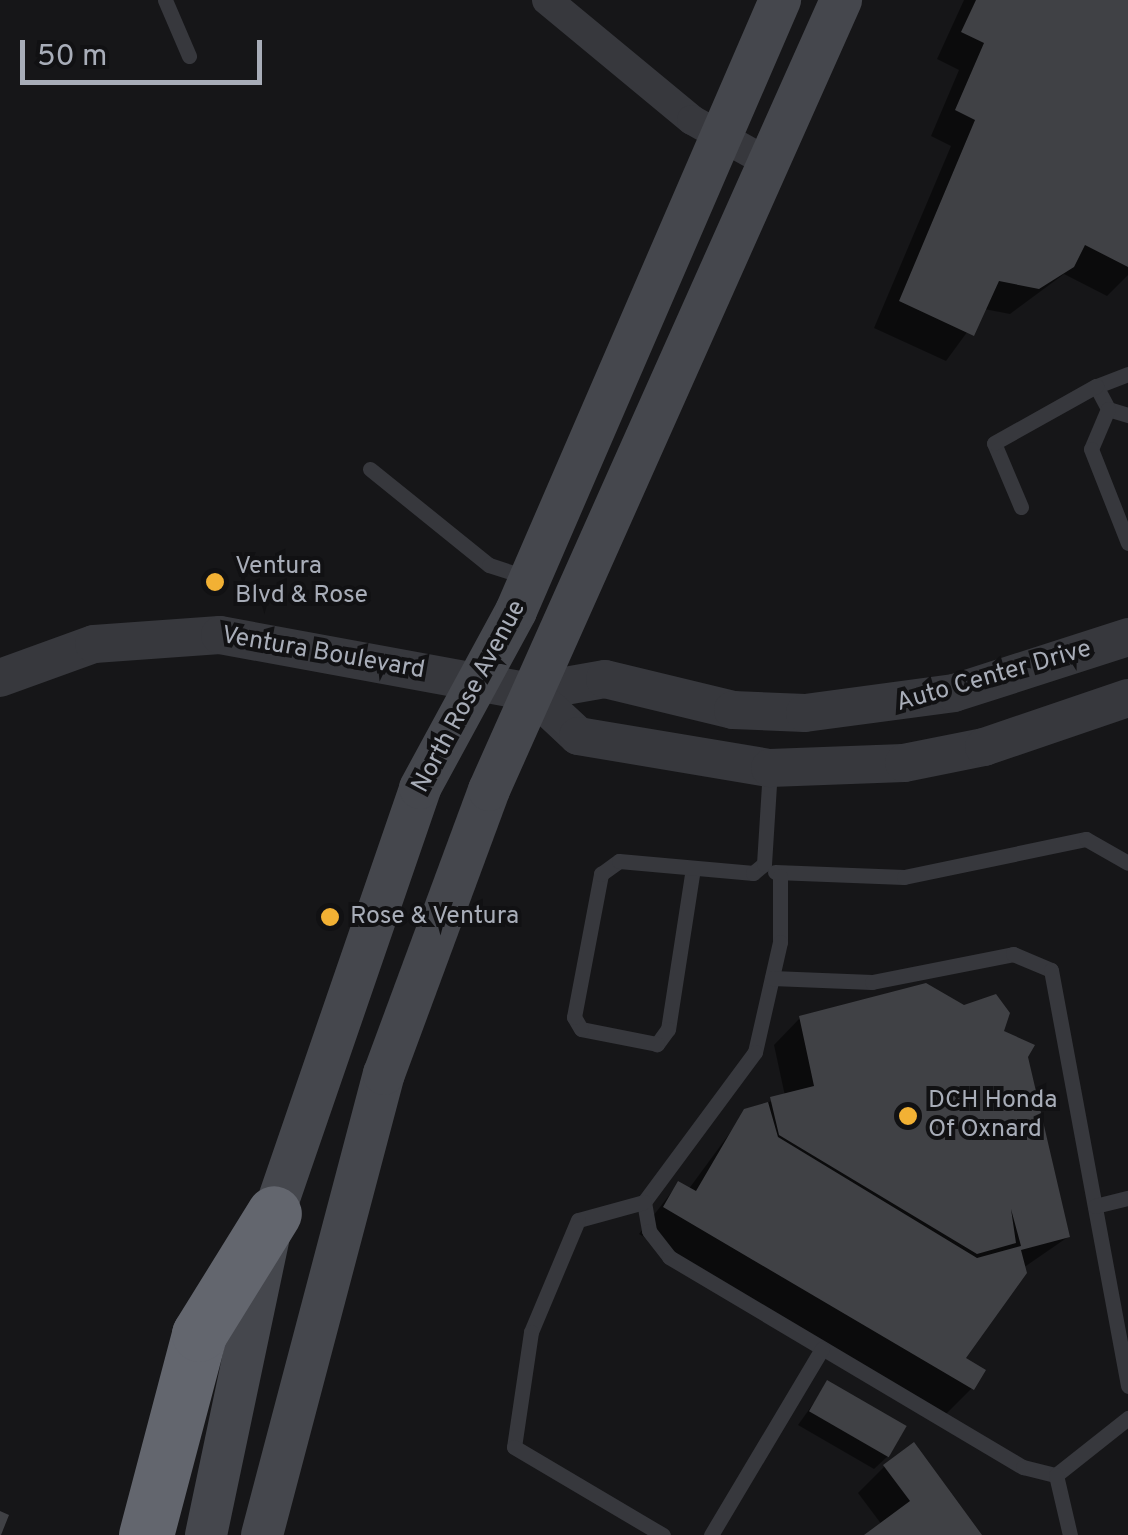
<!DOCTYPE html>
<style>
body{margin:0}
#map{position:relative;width:1128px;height:1535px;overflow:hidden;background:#161618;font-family:Overpass,sans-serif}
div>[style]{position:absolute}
.shadow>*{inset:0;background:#0007}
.building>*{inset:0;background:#404145;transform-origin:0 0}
.service>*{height:15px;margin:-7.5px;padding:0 7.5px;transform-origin:7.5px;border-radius:7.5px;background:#37383d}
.minor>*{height:30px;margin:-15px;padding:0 15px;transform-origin:15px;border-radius:15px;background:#37383d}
.tertiary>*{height:38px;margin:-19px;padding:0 19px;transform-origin:19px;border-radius:19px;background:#37383d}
.secondary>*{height:42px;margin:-21px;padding:0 21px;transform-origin:21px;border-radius:21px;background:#45474d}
.motorway>*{height:55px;margin:-27.5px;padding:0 27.5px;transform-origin:27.5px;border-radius:27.5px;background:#63666e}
.dots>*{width:28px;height:28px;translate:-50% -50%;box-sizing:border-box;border:5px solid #111113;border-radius:50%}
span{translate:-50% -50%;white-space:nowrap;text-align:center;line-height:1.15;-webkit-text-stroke:8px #111113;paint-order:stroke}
.poi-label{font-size:25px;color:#a8adb8}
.left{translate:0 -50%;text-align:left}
.street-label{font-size:25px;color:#a8adb8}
.scale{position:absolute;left:20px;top:40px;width:242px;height:45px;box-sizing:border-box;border:5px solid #a8adb8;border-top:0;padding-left:12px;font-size:30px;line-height:35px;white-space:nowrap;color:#a8adb8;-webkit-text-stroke:8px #111113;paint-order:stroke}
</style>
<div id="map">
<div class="shadow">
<i style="clip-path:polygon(964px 0,1128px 0,1128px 275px,1107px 296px,1064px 274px,1010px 314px,984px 309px,946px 361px,874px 328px,951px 146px,931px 136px,959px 70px,937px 59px)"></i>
<i style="clip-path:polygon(800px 1018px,1001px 1032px,1026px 1057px,1068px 1237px,1023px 1268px,963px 1359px,972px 1388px,946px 1414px,639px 1234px,678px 1184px,688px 1190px,746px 1111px,785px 1096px,774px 1045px)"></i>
<i style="clip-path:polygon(828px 1383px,888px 1456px,874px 1469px,798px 1425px)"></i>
<i style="clip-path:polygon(885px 1466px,979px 1535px,868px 1535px,882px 1525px,858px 1493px)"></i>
</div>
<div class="building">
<i style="clip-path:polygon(976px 0,1128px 0,1128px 267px,1085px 245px,1074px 267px,1039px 289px,999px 281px,974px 336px,899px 301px,975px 120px,955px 110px,984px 43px,961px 32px)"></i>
<i style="clip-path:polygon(926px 983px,964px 1005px,996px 994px,1010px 1013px,1004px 1031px,1035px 1045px,1028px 1057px,1070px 1237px,1021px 1250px,1027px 1273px,966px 1358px,986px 1370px,974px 1390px,663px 1207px,678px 1181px,696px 1191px,744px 1109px,768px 1102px,778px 1137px,977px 1258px,1021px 1246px,1011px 1209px,1016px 1243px,977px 1254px,779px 1135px,770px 1097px,814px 1086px,799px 1016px)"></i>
<i style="left:827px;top:1380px;width:92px;height:36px;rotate:30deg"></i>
<i style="clip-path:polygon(914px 1442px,982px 1535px,864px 1535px,910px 1501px,883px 1465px)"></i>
<i style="clip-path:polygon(0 1511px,9px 1515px,1px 1535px,0 1535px)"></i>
</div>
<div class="service">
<i style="left:165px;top:0;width:61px;rotate:66.8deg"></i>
<i style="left:1128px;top:374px;width:34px;rotate:159deg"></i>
<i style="left:1096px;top:386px;width:26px;rotate:62deg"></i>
<i style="left:1108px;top:409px;width:21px;rotate:17deg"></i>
<i style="left:1108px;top:409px;width:43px;rotate:113deg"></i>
<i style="left:1091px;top:449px;width:101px;rotate:68.5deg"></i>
<i style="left:370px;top:469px;width:153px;rotate:38.9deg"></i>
<i style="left:489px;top:565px;width:38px;rotate:18deg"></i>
<i style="left:1021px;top:507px;width:69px;rotate:-112.9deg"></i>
<i style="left:994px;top:443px;width:117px;rotate:-29.2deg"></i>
<i style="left:693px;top:868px;width:163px;rotate:98.8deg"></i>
<i style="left:668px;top:1029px;width:19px;rotate:126deg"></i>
<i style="left:657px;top:1044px;width:77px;rotate:-168.8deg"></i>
<i style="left:581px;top:1029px;width:14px;rotate:-120deg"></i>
<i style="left:574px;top:1017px;width:146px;rotate:-79.3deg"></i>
<i style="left:601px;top:874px;width:22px;rotate:-36deg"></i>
<i style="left:619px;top:861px;width:135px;rotate:5.1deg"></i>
<i style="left:753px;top:873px;width:14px;rotate:-39deg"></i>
<i style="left:764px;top:864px;width:96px;rotate:-86.4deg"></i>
<i style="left:775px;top:872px;width:129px;rotate:2.2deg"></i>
<i style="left:904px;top:877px;width:186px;rotate:-11.8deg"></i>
<i style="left:1086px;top:839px;width:48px;rotate:29.7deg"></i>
<i style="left:780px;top:876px;width:66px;rotate:90deg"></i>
<i style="left:780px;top:942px;width:113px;rotate:102.8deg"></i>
<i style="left:755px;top:1052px;width:187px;rotate:126.5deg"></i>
<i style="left:644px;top:1202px;width:29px;rotate:80deg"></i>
<i style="left:649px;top:1231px;width:33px;rotate:52deg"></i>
<i style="left:669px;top:1257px;width:412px;rotate:30.7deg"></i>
<i style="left:1023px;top:1467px;width:34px;rotate:14deg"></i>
<i style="left:1056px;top:1475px;width:92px;rotate:-38.4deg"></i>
<i style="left:772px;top:978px;width:100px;rotate:2.3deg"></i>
<i style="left:872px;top:982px;width:144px;rotate:-11.2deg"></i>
<i style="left:1013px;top:954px;width:41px;rotate:22.8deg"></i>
<i style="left:1051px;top:970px;width:423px;rotate:79.5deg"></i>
<i style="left:644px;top:1202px;width:68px;rotate:164.7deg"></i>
<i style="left:578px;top:1220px;width:121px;rotate:112.8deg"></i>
<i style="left:531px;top:1332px;width:116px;rotate:98.4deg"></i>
<i style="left:514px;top:1447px;width:173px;rotate:30.6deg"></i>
<i style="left:1095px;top:1206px;width:34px;rotate:-14deg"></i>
<i style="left:1056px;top:1475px;width:62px;rotate:76.9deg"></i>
<i style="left:711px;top:1535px;width:217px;rotate:-59.2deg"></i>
</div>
<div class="minor">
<i style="left:547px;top:0;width:188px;rotate:39.6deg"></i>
<i style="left:692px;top:120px;width:88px;rotate:29.2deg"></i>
</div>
<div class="tertiary">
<i style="left:0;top:678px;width:100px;rotate:-19.9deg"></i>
<i style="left:94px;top:644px;width:126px;rotate:-4.1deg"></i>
<i style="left:220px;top:635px;width:316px;rotate:10.4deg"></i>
<i style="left:531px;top:692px;width:75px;rotate:-10deg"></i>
<i style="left:605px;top:679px;width:132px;rotate:13.6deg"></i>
<i style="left:733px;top:710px;width:72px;rotate:2.4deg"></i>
<i style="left:805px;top:713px;width:150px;rotate:-7.6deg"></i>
<i style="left:954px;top:693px;width:183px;rotate:-17.8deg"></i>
<i style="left:531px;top:692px;width:64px;rotate:43.1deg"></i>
<i style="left:578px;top:736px;width:195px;rotate:9.5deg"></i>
<i style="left:770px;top:768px;width:134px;rotate:-2.1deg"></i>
<i style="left:904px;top:763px;width:82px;rotate:-11.3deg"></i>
<i style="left:984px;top:747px;width:152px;rotate:-18.8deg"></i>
</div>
<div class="secondary">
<i style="left:206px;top:1535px;width:329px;rotate:-78.1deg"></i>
<i style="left:274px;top:1213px;width:449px;rotate:-71deg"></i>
<i style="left:420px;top:788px;width:201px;rotate:-61.5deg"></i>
<i style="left:516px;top:611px;width:666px;rotate:-66.63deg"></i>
<i style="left:262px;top:1535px;width:477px;rotate:-75.2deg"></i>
<i style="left:384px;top:1074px;width:303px;rotate:-69.7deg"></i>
<i style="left:489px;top:790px;width:865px;rotate:-65.98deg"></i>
</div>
<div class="motorway">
<i style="left:146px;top:1535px;width:208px;rotate:-75.2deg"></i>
<i style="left:199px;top:1334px;width:142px;rotate:-58.2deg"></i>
</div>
<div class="dots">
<i style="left:215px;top:582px;background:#f2b134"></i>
<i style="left:330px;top:917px;background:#f2b134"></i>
<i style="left:908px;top:1116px;background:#f2b134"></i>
</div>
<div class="poi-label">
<span class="left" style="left:235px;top:582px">Ventura<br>Blvd &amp; Rose</span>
<span class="left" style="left:350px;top:917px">Rose &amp; Ventura</span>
<span class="left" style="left:928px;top:1116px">DCH Honda<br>Of Oxnard</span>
</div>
<div class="street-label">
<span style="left:323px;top:654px;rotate:10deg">Ventura Boulevard</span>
<span style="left:994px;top:677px;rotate:-16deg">Auto Center Drive</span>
<span style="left:470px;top:697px;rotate:-62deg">North Rose Avenue</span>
</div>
<div class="scale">50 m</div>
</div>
